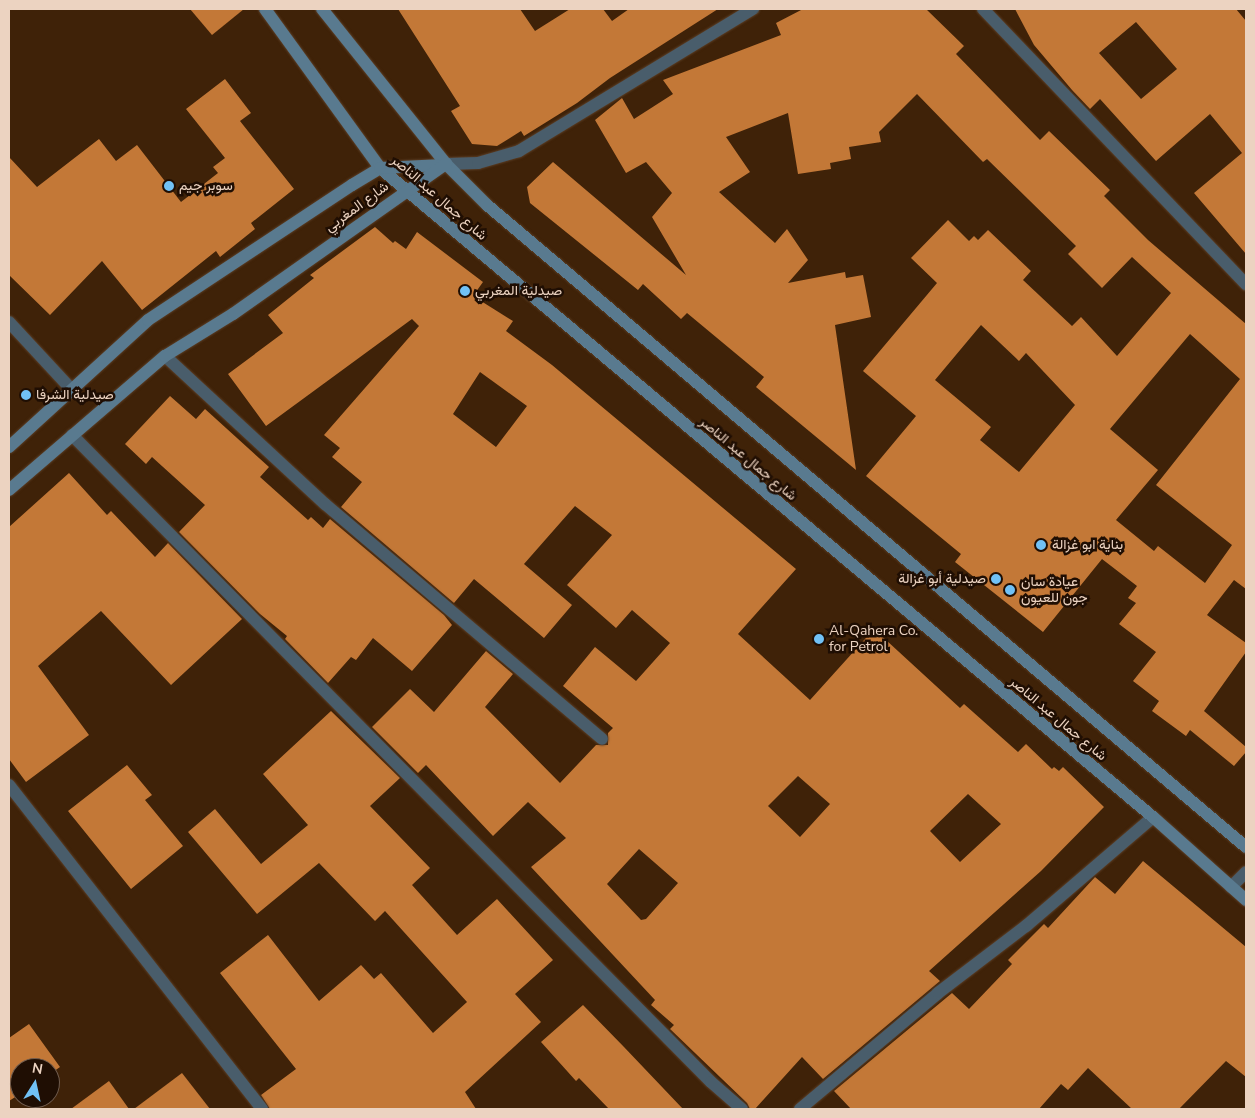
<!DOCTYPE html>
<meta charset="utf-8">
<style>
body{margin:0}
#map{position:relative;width:1255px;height:1118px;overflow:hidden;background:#3f2208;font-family:"Nunito Sans",Vazirmatn,sans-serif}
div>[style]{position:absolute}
.building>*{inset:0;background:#c37837}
.roads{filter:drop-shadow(0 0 1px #5b3e26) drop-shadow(0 0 1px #5b3e26)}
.minor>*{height:12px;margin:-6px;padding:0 6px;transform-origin:6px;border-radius:6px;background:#495d6b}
.secondary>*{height:12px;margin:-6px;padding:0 6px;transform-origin:6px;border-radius:6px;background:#597a8f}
.dots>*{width:14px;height:14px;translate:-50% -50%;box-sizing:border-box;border:2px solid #1f0e03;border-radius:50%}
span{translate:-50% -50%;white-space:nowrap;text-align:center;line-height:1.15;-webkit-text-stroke:5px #1f0e03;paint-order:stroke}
.poi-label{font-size:14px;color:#ecd3c1}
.left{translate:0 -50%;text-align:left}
.right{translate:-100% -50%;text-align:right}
.street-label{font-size:14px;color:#ecd3c1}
.frame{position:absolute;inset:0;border:10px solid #ecd3c1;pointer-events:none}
.north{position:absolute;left:10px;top:1058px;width:50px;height:50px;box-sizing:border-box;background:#1f0e03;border:1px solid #715d4f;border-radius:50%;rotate:10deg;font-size:14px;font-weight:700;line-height:20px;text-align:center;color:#ecd3c1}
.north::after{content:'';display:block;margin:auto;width:18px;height:22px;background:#71c1f5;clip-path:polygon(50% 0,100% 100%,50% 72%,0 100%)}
</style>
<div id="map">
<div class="building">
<i style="clip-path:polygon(190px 9px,244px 9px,212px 35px)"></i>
<i style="clip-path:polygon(398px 9px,520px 9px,535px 31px,570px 9px,603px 9px,612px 21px,629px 9px,718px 9px,610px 78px,577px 103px,524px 136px,521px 131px,497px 146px,472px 144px,451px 111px,460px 106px)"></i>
<i style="clip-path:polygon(evenodd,803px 9px,926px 9px,964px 46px,956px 54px,1040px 140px,1049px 131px,1110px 190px,1104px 196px,1148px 240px,1246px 324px,1246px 589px,1234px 580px,1207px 615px,1246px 643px,1246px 652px,1204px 711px,1246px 747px,1246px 752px,1234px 766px,1190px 730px,1186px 736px,1152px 711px,1159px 701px,1133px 681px,1156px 652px,1119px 624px,1136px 603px,1128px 598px,1137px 586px,1102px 559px,1043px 632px,955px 562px,961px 554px,866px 476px,916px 416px,863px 371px,937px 283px,911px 258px,948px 220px,969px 241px,974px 236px,978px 240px,988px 230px,1031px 271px,1023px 280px,1072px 326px,1081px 317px,1117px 356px,1171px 293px,1132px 257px,1102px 288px,1068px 254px,1076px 246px,987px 159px,983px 162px,917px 94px,879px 132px,881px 142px,849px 147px,851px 159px,830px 163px,831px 169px,798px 174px,788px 113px,726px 137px,750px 172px,719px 192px,775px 243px,787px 229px,808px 260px,788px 283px,845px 272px,846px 278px,863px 275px,871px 317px,835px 325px,856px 470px,756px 387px,764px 377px,687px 313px,681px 319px,643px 284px,638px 290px,530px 203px,527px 187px,553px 162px,686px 275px,652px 217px,672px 193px,646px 162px,626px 173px,595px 120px,622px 98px,634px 119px,673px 94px,663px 80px,781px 35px,776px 23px,803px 9px,981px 325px,1019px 361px,1026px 353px,1075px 405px,1019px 472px,980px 440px,991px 427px,935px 380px,981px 325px,803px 9px,1190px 334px,1240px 379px,1156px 485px,1232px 545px,1205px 583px,1158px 546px,1154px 551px,1116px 520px,1158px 470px,1110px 429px,1190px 334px)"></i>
<i style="clip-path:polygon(evenodd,1015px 9px,1236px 9px,1246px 21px,1246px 254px,1194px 193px,1242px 153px,1210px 114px,1156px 161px,1100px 99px,1090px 109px,1072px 90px,1034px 45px,1015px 9px,1136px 22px,1177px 69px,1141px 99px,1099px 53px,1136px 22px)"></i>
<i style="clip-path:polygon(225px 79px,251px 113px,240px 121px,294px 189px,251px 223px,255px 229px,220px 257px,216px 251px,142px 310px,102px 261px,50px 315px,9px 275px,9px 157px,37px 187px,99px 139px,116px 161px,137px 145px,181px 202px,218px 173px,213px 167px,225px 158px,186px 109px)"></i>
<i style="clip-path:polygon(evenodd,375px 227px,393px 243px,395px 241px,406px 249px,417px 232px,483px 282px,473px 296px,513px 321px,506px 331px,552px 365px,796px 569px,738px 634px,810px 700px,874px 629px,960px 708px,964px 704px,1018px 752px,1026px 744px,1052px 769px,1054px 767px,1059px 771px,1063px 767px,1104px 807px,1041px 871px,929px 971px,940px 981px,823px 1079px,802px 1057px,755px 1109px,750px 1109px,747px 1103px,670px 1029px,674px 1025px,651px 1005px,655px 1000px,531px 867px,566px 838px,528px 802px,493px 836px,426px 765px,418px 773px,372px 727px,410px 689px,434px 712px,486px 651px,513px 674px,485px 707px,560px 783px,596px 745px,608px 745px,608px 733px,613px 728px,563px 686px,595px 647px,636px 681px,670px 643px,632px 610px,616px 628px,567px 585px,612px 535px,575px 506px,524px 564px,572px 605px,544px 638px,474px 579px,454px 603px,341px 507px,362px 482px,332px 457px,340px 448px,324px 435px,419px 326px,412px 319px,266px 426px,228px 374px,283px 333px,268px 315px,314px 278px,310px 275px,375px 227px,480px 372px,527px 406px,496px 447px,453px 414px,480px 372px,375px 227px,798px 776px,830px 804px,800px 837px,768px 806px,798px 776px,375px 227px,968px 794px,1001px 824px,960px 862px,930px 831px,968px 794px,375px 227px,639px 849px,678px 883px,646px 919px,641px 920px,607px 884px,639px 849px)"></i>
<i style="clip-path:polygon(170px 396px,196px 419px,205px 409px,269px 467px,260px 477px,308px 520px,311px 517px,323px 528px,330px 519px,444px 615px,452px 625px,412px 671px,373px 638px,356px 660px,351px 657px,328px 683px,285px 639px,287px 636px,260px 614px,179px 532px,205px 505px,152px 457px,146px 464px,125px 444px)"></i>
<i style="clip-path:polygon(69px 473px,107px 515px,111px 511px,155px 557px,168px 543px,242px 619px,171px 685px,101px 611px,38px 666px,89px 735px,26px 782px,9px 759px,9px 527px)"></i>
<i style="clip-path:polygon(331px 711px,400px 778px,370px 806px,430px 868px,412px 885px,457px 935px,497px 899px,553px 960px,515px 994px,541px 1022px,465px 1092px,476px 1109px,270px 1109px,261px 1095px,296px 1069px,220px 973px,268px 935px,319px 1001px,361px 965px,374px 979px,381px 973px,433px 1033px,467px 1002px,385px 911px,375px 921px,319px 863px,257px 914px,188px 832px,215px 809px,261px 864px,308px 825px,263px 774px)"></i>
<i style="clip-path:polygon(127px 765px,152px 795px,145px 800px,183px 846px,131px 889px,68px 811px)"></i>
<i style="clip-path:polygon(1143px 861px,1246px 947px,1246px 1077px,1226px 1061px,1179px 1109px,1132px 1109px,1088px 1068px,1068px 1090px,1061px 1084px,1039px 1109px,851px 1109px,834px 1091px,952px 993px,969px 1009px,1012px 964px,1008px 960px,1044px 924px,1048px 928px,1095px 877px,1115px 894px)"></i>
<i style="clip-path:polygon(583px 1005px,624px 1047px,683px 1109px,609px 1109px,579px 1078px,576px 1081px,541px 1042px)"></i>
<i style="clip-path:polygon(29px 1024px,60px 1067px,50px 1074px,50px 1068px,20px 1068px,20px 1094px,9px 1101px,9px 1038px)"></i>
<i style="clip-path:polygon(182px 1073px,210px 1109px,134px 1109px)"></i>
<i style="clip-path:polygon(109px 1081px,129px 1109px,71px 1109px)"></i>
</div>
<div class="roads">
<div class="minor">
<i style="left:983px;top:9px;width:381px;rotate:46.3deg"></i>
<i style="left:446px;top:164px;width:32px;rotate:-2deg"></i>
<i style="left:478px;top:163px;width:43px;rotate:-16.3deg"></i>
<i style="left:519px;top:151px;width:274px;rotate:-31.3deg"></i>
<i style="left:9px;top:322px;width:91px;rotate:47.2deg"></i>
<i style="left:165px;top:356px;width:218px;rotate:42.8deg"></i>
<i style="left:325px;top:504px;width:363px;rotate:40.3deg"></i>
<i style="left:72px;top:435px;width:909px;rotate:45.36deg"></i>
<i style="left:711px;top:1082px;width:41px;rotate:41.1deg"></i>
<i style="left:9px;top:785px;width:411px;rotate:52deg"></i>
<i style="left:1231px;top:887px;width:21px;rotate:-45deg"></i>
<i style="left:800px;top:1109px;width:180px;rotate:-40deg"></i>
<i style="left:938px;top:993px;width:111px;rotate:-37.3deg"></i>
<i style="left:1026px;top:926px;width:167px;rotate:-40.6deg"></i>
</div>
<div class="secondary">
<i style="left:265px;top:9px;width:196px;rotate:54.1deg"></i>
<i style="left:380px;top:168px;width:1009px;rotate:40.02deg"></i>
<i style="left:1153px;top:817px;width:125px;rotate:41.7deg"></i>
<i style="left:322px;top:9px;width:198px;rotate:51.3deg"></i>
<i style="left:446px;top:164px;width:58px;rotate:45deg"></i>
<i style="left:487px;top:205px;width:994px;rotate:40.23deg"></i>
<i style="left:9px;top:447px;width:188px;rotate:-42.4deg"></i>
<i style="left:148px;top:320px;width:245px;rotate:-33.5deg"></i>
<i style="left:352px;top:185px;width:33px;rotate:-31deg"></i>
<i style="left:380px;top:168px;width:63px;rotate:-2.7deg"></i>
<i style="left:9px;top:490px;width:206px;rotate:-40.7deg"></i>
<i style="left:165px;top:356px;width:80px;rotate:-31.7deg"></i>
<i style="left:233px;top:314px;width:261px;rotate:-35.2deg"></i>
</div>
</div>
<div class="dots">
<i style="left:169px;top:186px;background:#71c1f5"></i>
<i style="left:465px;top:291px;background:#71c1f5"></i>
<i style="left:26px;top:395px;background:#71c1f5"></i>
<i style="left:1041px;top:545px;background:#71c1f5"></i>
<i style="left:996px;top:579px;background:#71c1f5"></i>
<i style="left:1010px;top:590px;background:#71c1f5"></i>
<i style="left:819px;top:639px;background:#71c1f5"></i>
</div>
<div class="poi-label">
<span class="left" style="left:179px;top:186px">سوبر جيم</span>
<span class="left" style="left:475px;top:291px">صيدلية المغربي</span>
<span class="left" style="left:36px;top:395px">صيدلية الشرفا</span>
<span class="left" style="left:1052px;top:545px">بناية ابو غزالة</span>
<span class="right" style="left:986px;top:579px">صيدلية أبو غزالة</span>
<span class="left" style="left:1021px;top:590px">عيادة سان<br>جون للعيون</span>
<span class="left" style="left:829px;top:639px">Al-Qahera Co.<br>for Petrol</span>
</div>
<div class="street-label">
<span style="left:439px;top:198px;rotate:41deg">شارع جمال عبد الناصر</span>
<span style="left:357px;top:207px;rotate:-36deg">شارع المغربي</span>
<span style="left:748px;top:459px;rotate:40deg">شارع جمال عبد الناصر</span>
<span style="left:1058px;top:719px;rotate:40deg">شارع جمال عبد الناصر</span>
</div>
<div class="frame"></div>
<div class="north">N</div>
</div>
